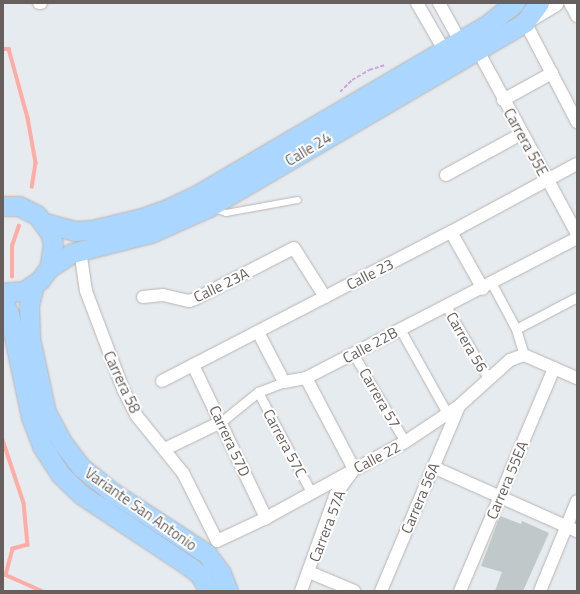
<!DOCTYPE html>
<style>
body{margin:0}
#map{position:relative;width:580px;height:594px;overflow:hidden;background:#e5ebef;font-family:"Titillium Web",sans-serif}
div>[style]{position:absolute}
.stream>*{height:3.5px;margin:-1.75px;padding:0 1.75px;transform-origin:1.75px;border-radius:1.75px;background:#ffaca5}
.building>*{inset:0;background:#c1c8ca}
.path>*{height:2px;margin-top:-1px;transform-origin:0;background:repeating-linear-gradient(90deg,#d4a4d9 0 4px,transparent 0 6px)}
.roads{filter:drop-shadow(0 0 1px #bab4b2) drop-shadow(0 0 1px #bab4b2)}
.service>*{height:6px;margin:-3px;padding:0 3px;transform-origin:3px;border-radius:3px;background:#fff}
.pedestrian>*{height:9px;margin:-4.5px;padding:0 4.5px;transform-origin:4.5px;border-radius:4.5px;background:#fff}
.minor>*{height:12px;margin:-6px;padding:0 6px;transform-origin:6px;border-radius:6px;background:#fff}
.tertiary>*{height:15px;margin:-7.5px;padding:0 7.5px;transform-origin:7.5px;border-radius:7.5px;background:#fff}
.primary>*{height:19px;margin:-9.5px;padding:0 9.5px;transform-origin:9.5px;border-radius:9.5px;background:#aad6ff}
span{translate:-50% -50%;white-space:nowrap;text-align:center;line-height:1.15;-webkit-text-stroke:4px #fff;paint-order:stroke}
.street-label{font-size:15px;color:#665f5d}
.frame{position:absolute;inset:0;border:4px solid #665f5d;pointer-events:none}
</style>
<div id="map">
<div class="stream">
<i style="left:3px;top:49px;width:6px"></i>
<i style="left:9px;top:49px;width:72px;rotate:74.6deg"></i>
<i style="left:28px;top:118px;width:46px;rotate:79.9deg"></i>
<i style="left:36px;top:163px;width:24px;rotate:99deg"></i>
<i style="left:12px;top:277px;width:31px;rotate:-90deg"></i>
<i style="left:12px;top:246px;width:21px;rotate:-71deg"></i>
<i style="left:3px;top:440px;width:66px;rotate:71.6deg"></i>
<i style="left:24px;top:503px;width:42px;rotate:84.6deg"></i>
<i style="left:28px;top:545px;width:16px;rotate:165deg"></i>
<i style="left:13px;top:549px;width:27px;rotate:105deg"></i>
<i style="left:6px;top:575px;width:39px;rotate:24deg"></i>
</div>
<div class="building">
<i style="clip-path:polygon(500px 516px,521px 524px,522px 521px,549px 533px,523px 591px,495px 591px,502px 572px,481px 566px)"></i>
</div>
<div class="path">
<i style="left:340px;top:92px;width:17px;rotate:-45deg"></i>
<i style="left:352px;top:80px;width:20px;rotate:-30deg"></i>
<i style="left:369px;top:70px;width:17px;rotate:-17deg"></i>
</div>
<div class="roads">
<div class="service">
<i style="left:214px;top:209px;width:13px;rotate:18deg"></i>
<i style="left:226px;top:213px;width:73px;rotate:-10.2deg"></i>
</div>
<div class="pedestrian">
<i style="left:492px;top:284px;width:51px;rotate:61.9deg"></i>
<i style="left:516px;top:329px;width:27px;rotate:73deg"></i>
<i style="left:446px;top:306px;width:83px;rotate:59.7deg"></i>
<i style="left:400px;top:329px;width:96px;rotate:60.8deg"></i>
<i style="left:516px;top:329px;width:69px;rotate:-27.7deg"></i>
<i style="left:354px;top:355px;width:101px;rotate:59.6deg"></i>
<i style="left:258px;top:392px;width:115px;rotate:62.1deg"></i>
<i style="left:221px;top:422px;width:48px;rotate:-39deg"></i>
<i style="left:258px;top:392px;width:28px;rotate:-21deg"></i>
</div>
<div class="minor">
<i style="left:39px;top:3px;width:2px"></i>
<i style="left:417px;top:3px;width:54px;rotate:60.1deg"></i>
<i style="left:439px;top:3px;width:43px;rotate:61.1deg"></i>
<i style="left:570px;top:3px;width:15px;rotate:62deg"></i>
<i style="left:525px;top:22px;width:113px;rotate:62.5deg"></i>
<i style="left:477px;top:49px;width:210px;rotate:61.6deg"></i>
<i style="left:503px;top:100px;width:56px;rotate:-28.9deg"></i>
<i style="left:446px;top:175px;width:85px;rotate:-28.7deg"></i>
<i style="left:451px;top:232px;width:65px;rotate:60.7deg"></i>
<i style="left:80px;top:250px;width:41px;rotate:81.7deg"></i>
<i style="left:86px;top:291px;width:105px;rotate:69.3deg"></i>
<i style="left:123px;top:389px;width:29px;rotate:63deg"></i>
<i style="left:136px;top:415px;width:75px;rotate:51deg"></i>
<i style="left:183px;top:473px;width:76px;rotate:63.4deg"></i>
<i style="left:217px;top:541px;width:54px;rotate:-25.1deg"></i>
<i style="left:266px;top:518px;width:158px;rotate:-28.7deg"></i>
<i style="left:405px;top:442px;width:65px;rotate:-33.7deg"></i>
<i style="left:459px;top:406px;width:69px;rotate:-42deg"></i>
<i style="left:510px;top:360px;width:15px;rotate:-20deg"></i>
<i style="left:524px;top:355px;width:58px;rotate:23.5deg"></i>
<i style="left:143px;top:297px;width:20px;rotate:-6deg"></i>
<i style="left:163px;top:295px;width:27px;rotate:13deg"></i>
<i style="left:189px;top:301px;width:6px;rotate:-18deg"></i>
<i style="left:195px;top:299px;width:111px;rotate:-27.3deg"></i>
<i style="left:294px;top:248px;width:58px;rotate:57.7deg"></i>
<i style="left:258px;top:332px;width:56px;rotate:62.5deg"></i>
<i style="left:284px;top:382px;width:22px;rotate:-10deg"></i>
<i style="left:306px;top:378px;width:305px;rotate:-27.3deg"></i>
<i style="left:193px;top:365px;width:170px;rotate:64.5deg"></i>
<i style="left:162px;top:381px;width:325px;rotate:-27.3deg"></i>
<i style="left:451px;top:232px;width:143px;rotate:-28.4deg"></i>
<i style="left:165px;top:449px;width:62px;rotate:-25.7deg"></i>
<i style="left:433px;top:467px;width:158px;rotate:24deg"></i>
<i style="left:309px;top:572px;width:49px;rotate:22.9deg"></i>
<i style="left:301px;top:591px;width:103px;rotate:-70.2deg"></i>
<i style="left:336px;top:494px;width:31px;rotate:-54deg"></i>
<i style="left:354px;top:469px;width:103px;rotate:-117.8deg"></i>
<i style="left:381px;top:591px;width:201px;rotate:-67.1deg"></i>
<i style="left:460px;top:591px;width:242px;rotate:-67.1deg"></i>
<i style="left:540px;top:591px;width:97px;rotate:-67.7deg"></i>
</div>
<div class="tertiary">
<i style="left:529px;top:19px;width:31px;rotate:-31deg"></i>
</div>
<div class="primary">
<i style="left:3px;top:206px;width:16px"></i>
<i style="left:19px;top:206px;width:20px;rotate:27deg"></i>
<i style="left:37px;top:215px;width:22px;rotate:54deg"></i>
<i style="left:50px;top:233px;width:11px;rotate:75deg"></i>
<i style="left:53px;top:244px;width:24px;rotate:99deg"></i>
<i style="left:49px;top:268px;width:15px;rotate:127deg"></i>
<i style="left:40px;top:280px;width:19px;rotate:145deg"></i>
<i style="left:24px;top:291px;width:21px;rotate:175deg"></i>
<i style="left:45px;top:223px;width:30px;rotate:15deg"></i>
<i style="left:74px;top:231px;width:18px;rotate:-3deg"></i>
<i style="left:92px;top:230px;width:51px;rotate:-13.5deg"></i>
<i style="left:142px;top:218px;width:29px;rotate:-20deg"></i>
<i style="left:169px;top:208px;width:31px;rotate:-25deg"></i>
<i style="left:197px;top:195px;width:338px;rotate:-30.4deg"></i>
<i style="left:488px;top:24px;width:34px;rotate:-38deg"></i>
<i style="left:49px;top:268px;width:27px;rotate:-33deg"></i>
<i style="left:72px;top:253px;width:81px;rotate:-14.2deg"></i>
<i style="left:151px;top:233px;width:64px;rotate:-24.1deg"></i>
<i style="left:209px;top:207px;width:366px;rotate:-30.3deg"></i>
<i style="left:525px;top:22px;width:24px;rotate:-54deg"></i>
<i style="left:34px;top:285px;width:21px;rotate:104deg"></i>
<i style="left:29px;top:305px;width:33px;rotate:88deg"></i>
<i style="left:30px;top:338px;width:76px;rotate:77.8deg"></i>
<i style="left:46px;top:412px;width:34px;rotate:62deg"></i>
<i style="left:62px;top:442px;width:31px;rotate:53deg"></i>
<i style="left:81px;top:467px;width:40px;rotate:39deg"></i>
<i style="left:112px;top:492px;width:113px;rotate:33.1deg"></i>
<i style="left:207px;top:554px;width:24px;rotate:54deg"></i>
<i style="left:221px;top:573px;width:19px;rotate:69deg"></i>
<i style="left:3px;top:301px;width:14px;rotate:65deg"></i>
<i style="left:9px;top:314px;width:105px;rotate:77.9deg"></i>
<i style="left:31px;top:417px;width:31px;rotate:69deg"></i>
<i style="left:42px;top:446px;width:33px;rotate:57deg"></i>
<i style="left:60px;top:474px;width:30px;rotate:44deg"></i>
<i style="left:82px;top:495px;width:128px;rotate:33.6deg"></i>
<i style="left:189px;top:566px;width:14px;rotate:39deg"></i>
<i style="left:200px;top:575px;width:18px;rotate:61deg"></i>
</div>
</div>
<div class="street-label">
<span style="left:526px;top:142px;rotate:61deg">Carrera 55E</span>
<span style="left:308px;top:149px;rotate:-31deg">Calle 24</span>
<span style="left:370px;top:274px;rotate:-27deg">Calle 23</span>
<span style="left:221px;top:285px;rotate:-26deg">Calle 23A</span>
<span style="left:467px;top:342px;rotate:60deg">Carrera 56</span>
<span style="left:370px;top:345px;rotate:-28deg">Calle 22B</span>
<span style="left:122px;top:382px;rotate:65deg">Carrera 58</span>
<span style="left:380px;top:398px;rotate:60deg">Carrera 57</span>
<span style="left:230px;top:441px;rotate:65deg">Carrera 57D</span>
<span style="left:285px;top:443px;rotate:62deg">Carrera 57C</span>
<span style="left:377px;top:457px;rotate:-28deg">Calle 22</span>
<span style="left:507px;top:480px;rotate:-67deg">Carrera 55EA</span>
<span style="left:420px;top:498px;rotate:-67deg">Carrera 56A</span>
<span style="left:141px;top:509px;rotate:35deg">Variante San Antonio</span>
<span style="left:327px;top:526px;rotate:-69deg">Carrera 57A</span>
</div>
<div class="frame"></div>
</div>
